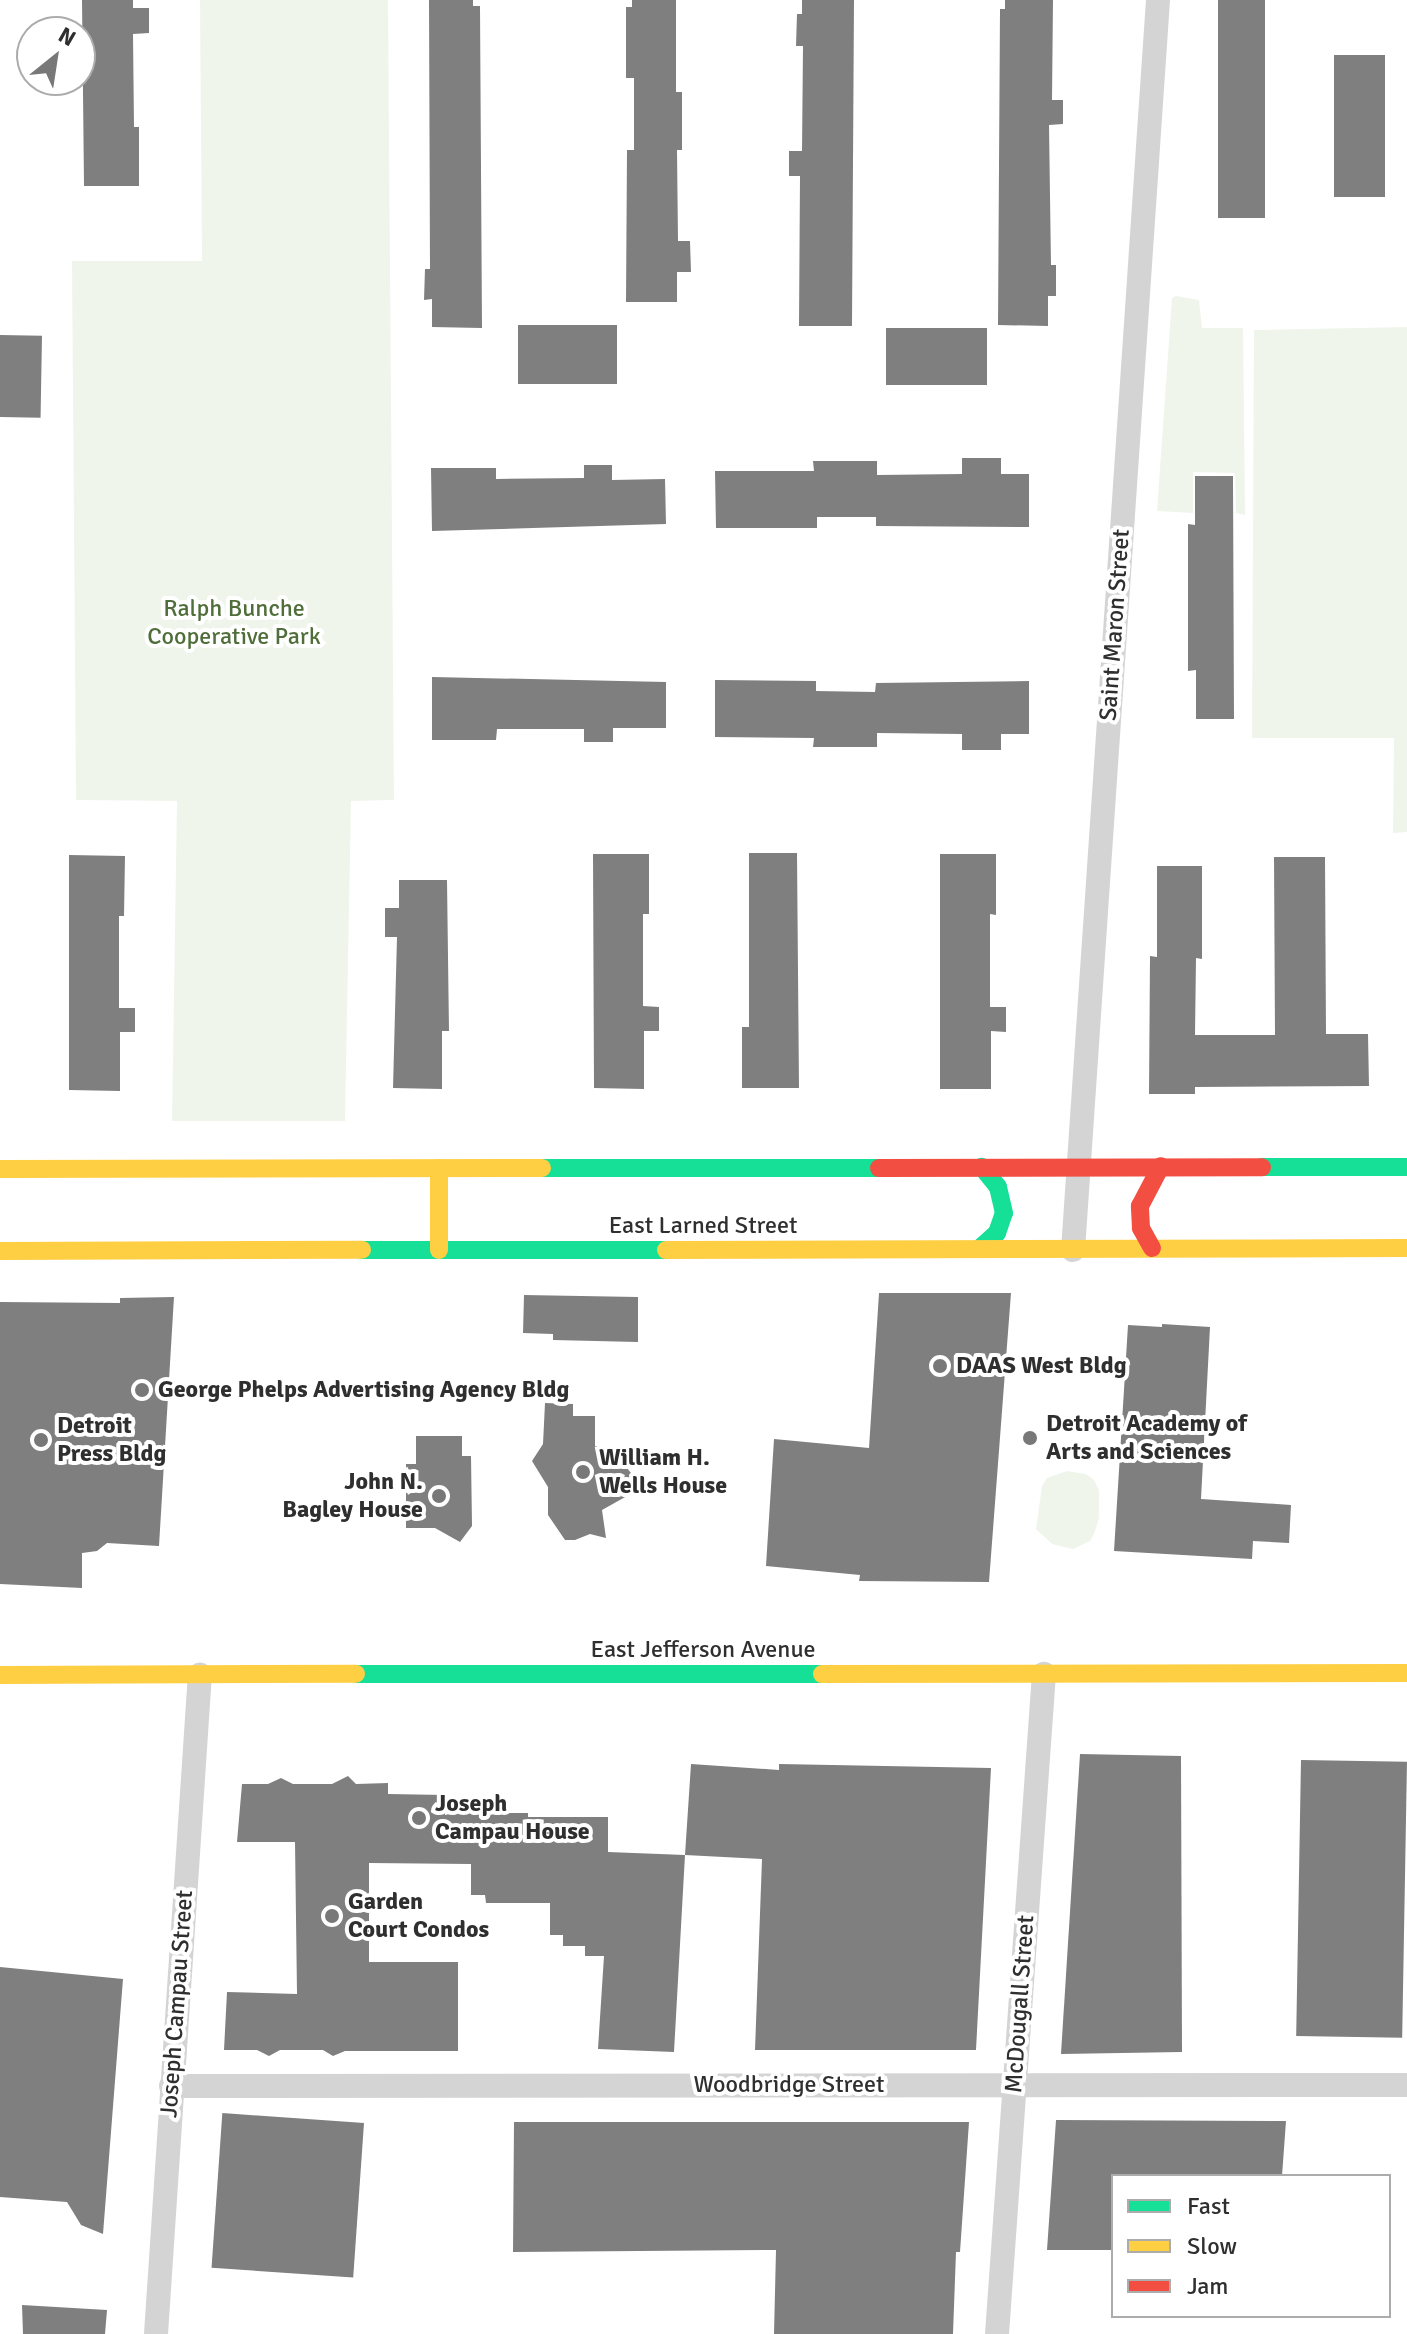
<!DOCTYPE html>
<style>
body{margin:0}
#map{position:relative;width:1407px;height:2334px;overflow:hidden;background:#fff;font-family:Signika,sans-serif}
div>[style]{position:absolute}
.green>*{inset:0;background:#f0f5ec}
.building>*{inset:0;background:#7f7f7f;transform-origin:0 0}
.street>*{height:24px;margin:-12px;padding:0 12px;transform-origin:12px;border-radius:12px;background:#d4d4d4}
.fast>*{height:18px;margin:-9px;padding:0 9px;transform-origin:9px;border-radius:9px;background:#16e098}
.slow>*{height:18px;margin:-9px;padding:0 9px;transform-origin:9px;border-radius:9px;background:#ffcf43}
.jam>*{height:18px;margin:-9px;padding:0 9px;transform-origin:9px;border-radius:9px;background:#f24e42}
.dots>*{width:22px;height:22px;translate:-50% -50%;box-sizing:border-box;border:4px solid #fff;border-radius:50%}
span{translate:-50% -50%;white-space:nowrap;text-align:center;line-height:1.15;-webkit-text-stroke:8px #fff;paint-order:stroke}
.park-label{font-size:24px;color:#4f6e39}
.street-label{font-size:24px;color:#2f2f2f}
.poi-label{font-size:24px;color:#2f2f2f;font-weight:700}
.left{translate:0 -50%;text-align:left}
.right{translate:-100% -50%;text-align:right}
.legend{position:absolute;left:1111px;top:2174px;width:280px;height:144px;box-sizing:border-box;background:#fff;border:2px solid #acacac;margin:0;padding:10px 14px;list-style:none;font-size:24px;color:#2f2f2f}
.legend li{display:flex;align-items:center;gap:16px;height:40px}
.legend b{width:40px;border:2px solid #acacac}
.north{position:absolute;left:16px;top:16px;width:80px;height:80px;box-sizing:border-box;background:#fff;border:2px solid #acacac;border-radius:50%;rotate:30deg;font-size:22px;font-weight:700;line-height:32px;text-align:center;color:#2f2f2f}
.north::after{content:'';display:block;margin:auto;width:28px;height:36px;background:#787878;clip-path:polygon(50% 0,100% 100%,50% 72%,0 100%)}
</style>
<div id="map">
<div class="green">
<i style="clip-path:polygon(200px 0,388px 0,394px 800px,351px 801px,345px 1121px,172px 1121px,177px 801px,76px 800px,72px 261px,202px 261px)"></i>
<i style="clip-path:polygon(1176px 296px,1199px 300px,1202px 328px,1243px 328px,1245px 515px,1236px 513px,1235px 473px,1193px 472px,1193px 513px,1157px 511px,1172px 298px)"></i>
<i style="clip-path:polygon(1407px 327px,1407px 832px,1393px 833px,1394px 738px,1252px 738px,1254px 330px)"></i>
<i style="clip-path:polygon(1067px 1471px,1086px 1474px,1094px 1480px,1099px 1490px,1099px 1518px,1094px 1534px,1090px 1541px,1073px 1549px,1052px 1544px,1036px 1529px,1042px 1486px,1047px 1478px)"></i>
</div>
<div class="building">
<i style="clip-path:polygon(82px 0,133px 0,133px 8px,149px 8px,149px 33px,133px 34px,134px 127px,139px 127px,139px 186px,84px 186px)"></i>
<i style="clip-path:polygon(429px 0,473px 0,473px 6px,480px 6px,482px 328px,432px 327px,432px 299px,424px 300px,425px 269px,430px 269px)"></i>
<i style="clip-path:polygon(632px 0,676px 0,676px 92px,682px 92px,682px 150px,677px 150px,678px 241px,690px 241px,691px 272px,677px 272px,677px 302px,626px 302px,627px 150px,634px 150px,634px 78px,626px 78px,626px 7px,632px 7px)"></i>
<i style="clip-path:polygon(802px 0,854px 0,852px 326px,799px 326px,800px 176px,789px 176px,789px 151px,802px 151px,803px 46px,796px 46px,797px 14px,802px 14px)"></i>
<i style="clip-path:polygon(1005px 0,1053px 0,1052px 100px,1063px 100px,1063px 124px,1049px 125px,1051px 265px,1056px 265px,1056px 296px,1048px 296px,1048px 326px,998px 325px,1000px 9px,1005px 9px)"></i>
<i style="left:1218px;top:0;width:47px;height:218px"></i>
<i style="left:1385px;top:55px;width:142px;height:51px;rotate:90deg"></i>
<i style="left:518px;top:325px;width:99px;height:59px"></i>
<i style="left:987px;top:328px;width:57px;height:101px;rotate:90deg"></i>
<i style="left:0;top:335px;width:42px;height:82px;rotate:1deg"></i>
<i style="clip-path:polygon(962px 458px,1001px 458px,1001px 474px,1029px 474px,1029px 527px,876px 526px,876px 517px,817px 517px,817px 528px,716px 528px,715px 471px,814px 471px,813px 461px,877px 461px,877px 475px,962px 474px)"></i>
<i style="clip-path:polygon(584px 465px,612px 465px,612px 480px,665px 479px,666px 524px,432px 531px,431px 468px,496px 468px,496px 479px,584px 478px)"></i>
<i style="clip-path:polygon(1195px 476px,1233px 476px,1234px 719px,1196px 719px,1196px 670px,1188px 671px,1188px 524px,1195px 525px)"></i>
<i style="clip-path:polygon(432px 677px,666px 682px,666px 728px,613px 728px,613px 742px,584px 742px,584px 729px,497px 729px,496px 740px,432px 740px)"></i>
<i style="clip-path:polygon(715px 680px,816px 681px,816px 691px,875px 692px,876px 683px,1029px 681px,1029px 734px,1001px 734px,1001px 750px,962px 750px,962px 734px,877px 733px,877px 747px,813px 747px,814px 738px,715px 737px)"></i>
<i style="clip-path:polygon(749px 853px,797px 853px,799px 1088px,742px 1088px,742px 1027px,749px 1027px)"></i>
<i style="clip-path:polygon(593px 854px,649px 854px,649px 914px,643px 914px,643px 1006px,659px 1007px,659px 1031px,644px 1031px,644px 1089px,594px 1088px)"></i>
<i style="clip-path:polygon(940px 854px,996px 854px,996px 915px,990px 914px,990px 1007px,1006px 1007px,1006px 1032px,991px 1031px,991px 1089px,940px 1089px)"></i>
<i style="clip-path:polygon(69px 855px,125px 856px,124px 916px,119px 916px,119px 1008px,135px 1008px,135px 1032px,120px 1032px,120px 1091px,69px 1090px)"></i>
<i style="clip-path:polygon(1274px 857px,1325px 857px,1326px 1034px,1368px 1034px,1369px 1086px,1195px 1087px,1195px 1094px,1149px 1094px,1150px 956px,1157px 957px,1157px 866px,1202px 866px,1202px 959px,1196px 958px,1195px 1035px,1275px 1035px)"></i>
<i style="clip-path:polygon(399px 880px,447px 880px,449px 1031px,442px 1031px,442px 1089px,393px 1088px,397px 937px,385px 937px,385px 908px,399px 908px)"></i>
<i style="clip-path:polygon(879px 1293px,1011px 1293px,989px 1582px,859px 1581px,860px 1575px,766px 1566px,774px 1439px,869px 1448px)"></i>
<i style="clip-path:polygon(524px 1295px,638px 1297px,638px 1342px,553px 1340px,553px 1334px,523px 1333px)"></i>
<i style="clip-path:polygon(174px 1297px,159px 1546px,107px 1543px,97px 1551px,82px 1553px,82px 1588px,0 1584px,0 1302px,120px 1303px,120px 1298px)"></i>
<i style="clip-path:polygon(1162px 1324px,1210px 1327px,1201px 1499px,1291px 1505px,1289px 1543px,1253px 1541px,1252px 1559px,1114px 1551px,1128px 1325px,1162px 1327px)"></i>
<i style="clip-path:polygon(545px 1403px,573px 1404px,573px 1416px,595px 1416px,595px 1446px,602px 1446px,602px 1452px,618px 1457px,631px 1473px,631px 1487px,627px 1496px,602px 1510px,606px 1538px,590px 1534px,575px 1540px,565px 1540px,548px 1515px,548px 1487px,532px 1461px,543px 1444px)"></i>
<i style="clip-path:polygon(416px 1436px,462px 1436px,462px 1456px,471px 1456px,472px 1526px,460px 1542px,435px 1528px,406px 1528px,406px 1464px,416px 1464px)"></i>
<i style="clip-path:polygon(1080px 1754px,1181px 1756px,1182px 2052px,1061px 2054px)"></i>
<i style="left:1301px;top:1760px;width:106px;height:276px;rotate:1deg"></i>
<i style="clip-path:polygon(691px 1764px,779px 1770px,779px 1764px,991px 1768px,976px 2050px,755px 2050px,762px 1859px,685px 1855px)"></i>
<i style="clip-path:polygon(348px 1776px,356px 1784px,388px 1783px,388px 1794px,445px 1795px,445px 1815px,483px 1806px,491px 1813px,528px 1813px,528px 1817px,608px 1817px,608px 1852px,685px 1855px,674px 2052px,598px 2049px,604px 1956px,585px 1956px,585px 1946px,563px 1946px,563px 1935px,550px 1935px,550px 1903px,486px 1903px,485px 1895px,471px 1895px,471px 1864px,369px 1863px,369px 1962px,458px 1962px,458px 2051px,345px 2051px,333px 2056px,323px 2050px,280px 2050px,269px 2056px,257px 2050px,224px 2050px,227px 1992px,297px 1994px,295px 1842px,237px 1842px,242px 1784px,268px 1784px,281px 1778px,293px 1784px,332px 1784px)"></i>
<i style="clip-path:polygon(0 1967px,123px 1979px,103px 2234px,81px 2225px,67px 2202px,0 2197px)"></i>
<i style="clip-path:polygon(1056px 2120px,1286px 2121px,1282px 2176px,1113px 2176px,1113px 2250px,1047px 2250px)"></i>
<i style="clip-path:polygon(514px 2122px,969px 2122px,960px 2252px,956px 2252px,953px 2334px,774px 2334px,776px 2250px,513px 2252px)"></i>
<i style="left:364px;top:2123px;width:155px;height:142px;rotate:94deg"></i>
<i style="clip-path:polygon(22px 2305px,107px 2310px,105px 2334px,23px 2334px)"></i>
</div>
<div class="street">
<i style="left:1073px;top:1250px;width:1253px;rotate:-86.11deg"></i>
<i style="left:171px;top:2086px;width:1236px;rotate:-0.05deg"></i>
<i style="left:156px;top:2334px;width:661px;rotate:-86.19deg"></i>
<i style="left:997px;top:2334px;width:662px;rotate:-85.93deg"></i>
</div>
<div class="fast">
<i style="left:1262px;top:1167px;width:145px"></i>
<i style="left:542px;top:1168px;width:337px"></i>
<i style="left:979px;top:1249px;width:24px;rotate:-42deg"></i>
<i style="left:997px;top:1233px;width:21px;rotate:-71deg"></i>
<i style="left:1004px;top:1213px;width:27px;rotate:-103deg"></i>
<i style="left:998px;top:1187px;width:26px;rotate:-129deg"></i>
<i style="left:362px;top:1250px;width:304px"></i>
<i style="left:356px;top:1674px;width:466px"></i>
</div>
<div class="slow">
<i style="left:439px;top:1168px;width:82px;rotate:90deg"></i>
<i style="left:0;top:1169px;width:542px;rotate:-0.11deg"></i>
<i style="left:666px;top:1250px;width:741px;rotate:-0.15deg"></i>
<i style="left:0;top:1251px;width:362px;rotate:-0.2deg"></i>
<i style="left:822px;top:1674px;width:585px;rotate:-0.1deg"></i>
<i style="left:0;top:1675px;width:356px;rotate:-0.2deg"></i>
</div>
<div class="jam">
<i style="left:879px;top:1168px;width:383px;rotate:-0.1deg"></i>
<i style="left:1152px;top:1248px;width:23px;rotate:-119deg"></i>
<i style="left:1141px;top:1228px;width:22px;rotate:-93deg"></i>
<i style="left:1140px;top:1206px;width:45px;rotate:-62.3deg"></i>
</div>
<div class="dots">
<i style="left:940px;top:1366px;background:#787878"></i>
<i style="left:142px;top:1390px;background:#787878"></i>
<i style="left:1030px;top:1438px;background:#787878"></i>
<i style="left:41px;top:1440px;background:#787878"></i>
<i style="left:583px;top:1472px;background:#787878"></i>
<i style="left:439px;top:1496px;background:#787878"></i>
<i style="left:419px;top:1818px;background:#787878"></i>
<i style="left:332px;top:1916px;background:#787878"></i>
</div>
<div class="park-label">
<span style="left:234px;top:623px">Ralph Bunche<br>Cooperative Park</span>
</div>
<div class="street-label">
<span style="left:1115px;top:625px;rotate:-86deg">Saint Maron Street</span>
<span style="left:703px;top:1226px">East Larned Street</span>
<span style="left:703px;top:1650px">East Jefferson Avenue</span>
<span style="left:177px;top:2004px;rotate:-86deg">Joseph Campau Street</span>
<span style="left:1020px;top:2004px;rotate:-86deg">McDougall Street</span>
<span style="left:789px;top:2085px">Woodbridge Street</span>
</div>
<div class="poi-label">
<span class="left" style="left:956px;top:1366px">DAAS West Bldg</span>
<span class="left" style="left:158px;top:1390px">George Phelps Advertising Agency Bldg</span>
<span class="left" style="left:1046px;top:1438px">Detroit Academy of<br>Arts and Sciences</span>
<span class="left" style="left:57px;top:1440px">Detroit<br>Press Bldg</span>
<span class="left" style="left:599px;top:1472px">William H.<br>Wells House</span>
<span class="right" style="left:423px;top:1496px">John N.<br>Bagley House</span>
<span class="left" style="left:435px;top:1818px">Joseph<br>Campau House</span>
<span class="left" style="left:348px;top:1916px">Garden<br>Court Condos</span>
</div>
<ul class="legend">
<li><b style="height:10px;background:#16e098"></b>Fast</li>
<li><b style="height:10px;background:#ffcf43"></b>Slow</li>
<li><b style="height:10px;background:#f24e42"></b>Jam</li>
</ul>
<div class="north">N</div>
</div>
